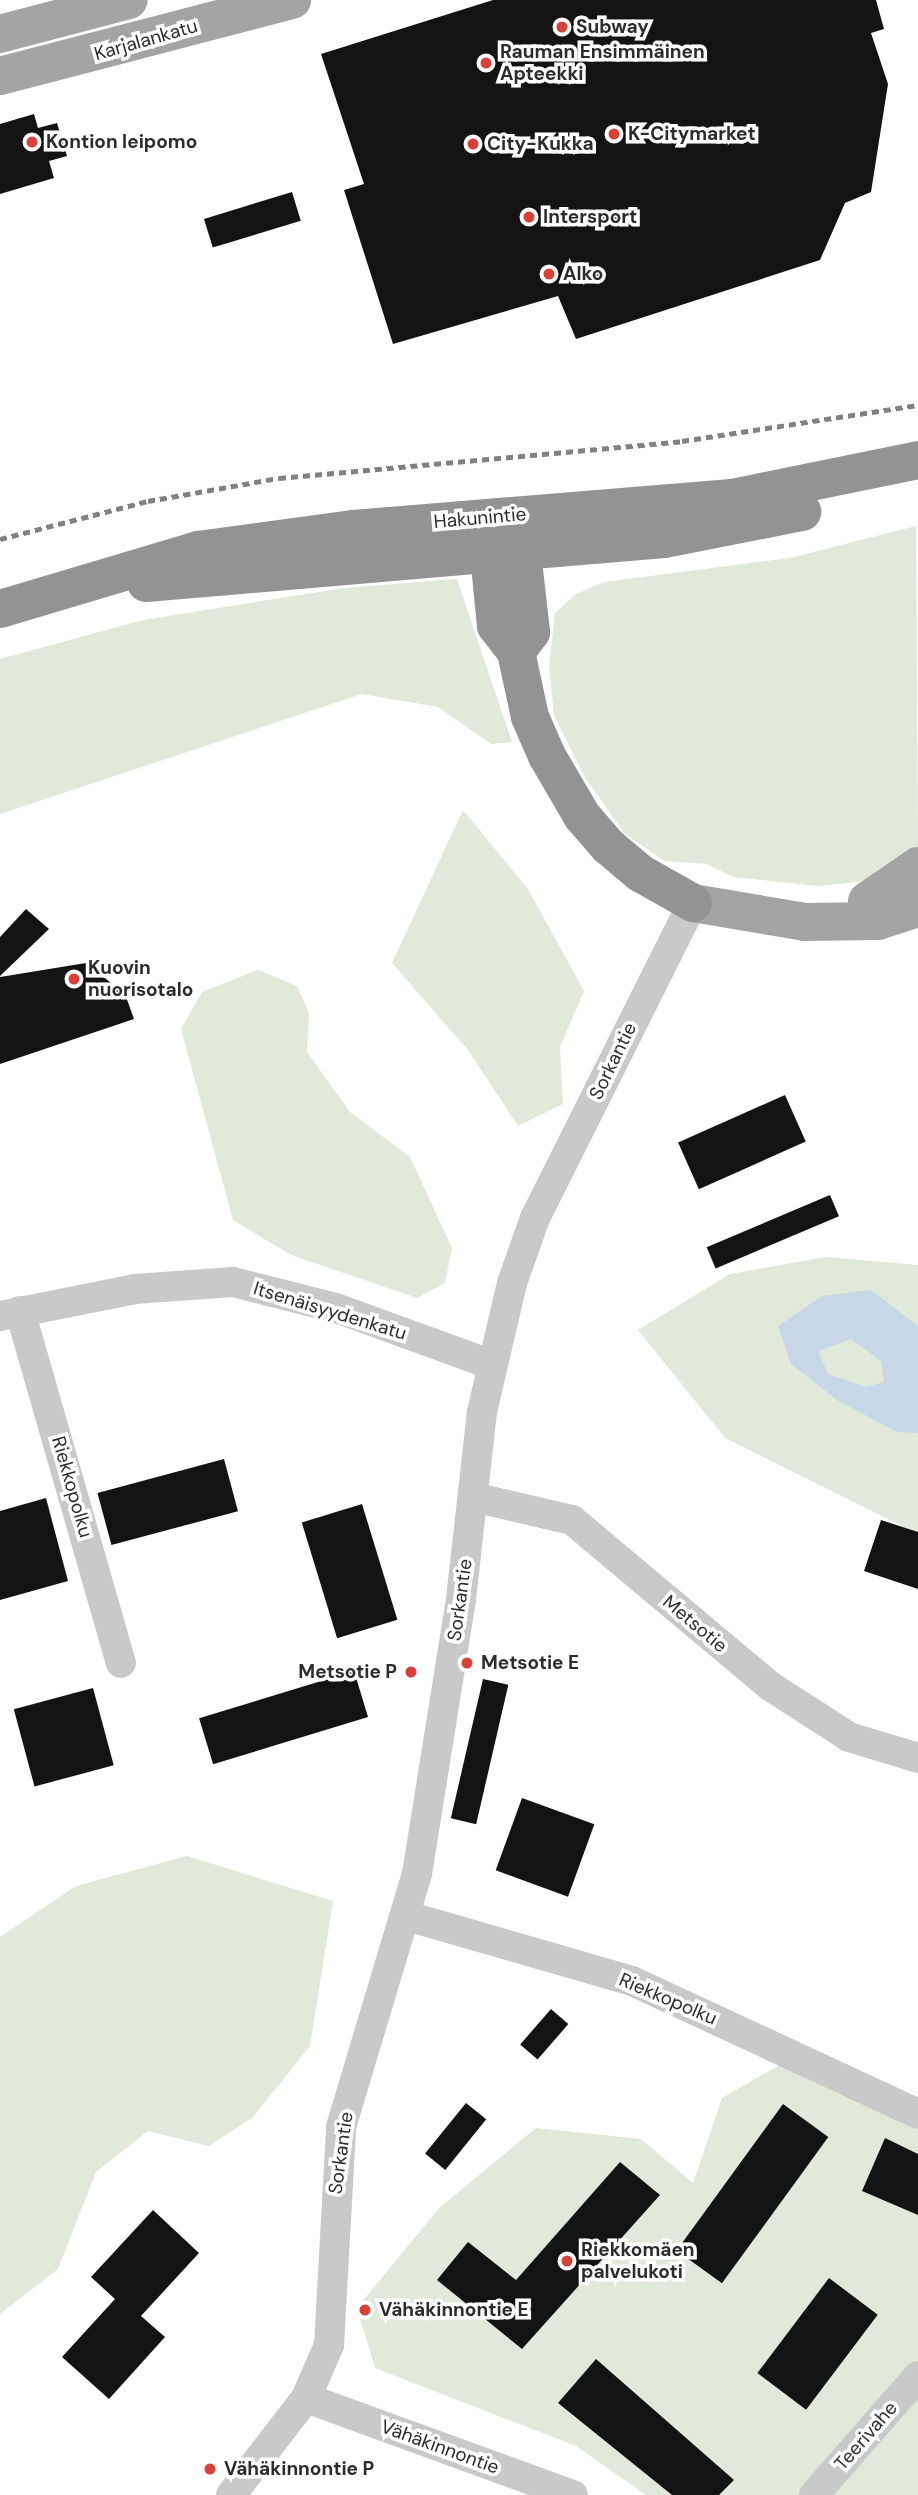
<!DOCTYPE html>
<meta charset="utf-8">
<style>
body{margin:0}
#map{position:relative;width:918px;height:2495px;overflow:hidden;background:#fff;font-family:"DM Sans",sans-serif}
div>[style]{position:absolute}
.green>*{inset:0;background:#e0e9da}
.water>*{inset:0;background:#c7d7e8}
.building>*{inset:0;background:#131313;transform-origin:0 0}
.minor>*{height:30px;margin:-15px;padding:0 15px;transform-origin:15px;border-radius:15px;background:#c9c9c9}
.major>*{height:38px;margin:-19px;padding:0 19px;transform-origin:19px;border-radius:19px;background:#a4a4a4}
.highway>*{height:38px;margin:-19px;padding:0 19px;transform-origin:19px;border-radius:19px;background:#939393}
.rail>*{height:5px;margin-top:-2.5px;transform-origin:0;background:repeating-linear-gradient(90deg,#818181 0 7px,transparent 0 12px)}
.dots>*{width:19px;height:19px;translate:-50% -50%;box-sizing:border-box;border:4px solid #fff;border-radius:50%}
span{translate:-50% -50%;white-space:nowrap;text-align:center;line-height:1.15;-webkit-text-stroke:7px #fff;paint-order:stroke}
.poi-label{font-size:19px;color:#2c2c2c;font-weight:700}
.left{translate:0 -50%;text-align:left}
.right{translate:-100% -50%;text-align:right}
.street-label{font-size:19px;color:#2c2c2c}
</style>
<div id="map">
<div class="green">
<i style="clip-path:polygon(916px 526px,918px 851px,865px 881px,818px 886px,733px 877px,707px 864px,665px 861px,625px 834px,584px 776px,554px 715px,549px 665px,555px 613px,576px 594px,604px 582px,790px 558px)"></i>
<i style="clip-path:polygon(457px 579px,512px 742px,491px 744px,438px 707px,362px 694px,0 814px,0 659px,143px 620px,344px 588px)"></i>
<i style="clip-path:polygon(463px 810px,528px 889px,584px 991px,560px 1047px,563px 1104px,518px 1126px,468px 1050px,392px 963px)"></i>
<i style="clip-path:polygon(258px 970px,297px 986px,309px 1013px,307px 1052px,350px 1112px,410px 1157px,452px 1248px,445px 1283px,417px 1298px,291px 1255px,233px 1220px,181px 1029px,202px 992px)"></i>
<i style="clip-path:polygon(825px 1257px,918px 1265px,918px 1534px,725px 1438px,638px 1330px,730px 1274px)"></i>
<i style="clip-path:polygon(187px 1856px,333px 1901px,310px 2046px,253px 2117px,209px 2146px,148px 2131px,96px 2172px,58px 2269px,0 2314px,0 1937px,76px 1886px)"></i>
<i style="clip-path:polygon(795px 2056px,918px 2114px,918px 2495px,646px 2495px,576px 2446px,375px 2368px,357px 2308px,439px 2208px,536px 2128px,641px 2139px,693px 2183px,722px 2098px)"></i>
</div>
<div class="water">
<i style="clip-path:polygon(evenodd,871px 1290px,918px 1326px,918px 1433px,897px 1432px,837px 1400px,791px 1364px,778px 1326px,822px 1296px,871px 1290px,851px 1339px,881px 1361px,884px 1382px,866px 1387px,828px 1374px,818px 1351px,851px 1339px)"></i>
</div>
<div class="building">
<i style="clip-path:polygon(493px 0,876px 0,884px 29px,871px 33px,888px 84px,871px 192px,845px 203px,820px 260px,576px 339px,558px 296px,393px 344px,344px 190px,364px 184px,321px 54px)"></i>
<i style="clip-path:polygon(34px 114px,38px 128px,57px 123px,67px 156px,49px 161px,54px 178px,0 194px,0 124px)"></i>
<i style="left:292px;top:192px;width:30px;height:92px;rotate:73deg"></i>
<i style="clip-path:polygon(26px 909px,49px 929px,0 976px,0 937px)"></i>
<i style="clip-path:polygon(86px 963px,125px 994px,134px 1019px,0 1064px,0 977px)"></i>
<i style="left:785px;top:1095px;width:51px;height:117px;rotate:66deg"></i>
<i style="left:830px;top:1195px;width:23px;height:134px;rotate:67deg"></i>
<i style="left:224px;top:1459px;width:54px;height:131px;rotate:75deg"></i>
<i style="clip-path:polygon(46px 1498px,68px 1581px,0 1600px,0 1511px)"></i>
<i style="left:362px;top:1504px;width:121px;height:63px;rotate:73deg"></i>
<i style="clip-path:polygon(881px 1520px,918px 1532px,918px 1589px,864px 1571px)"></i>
<i style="left:354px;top:1671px;width:48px;height:162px;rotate:73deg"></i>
<i style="left:483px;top:1679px;width:26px;height:143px;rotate:13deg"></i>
<i style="left:93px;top:1688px;width:80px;height:82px;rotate:75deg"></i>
<i style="left:522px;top:1798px;width:77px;height:77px;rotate:20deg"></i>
<i style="left:551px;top:2009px;width:23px;height:47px;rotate:41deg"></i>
<i style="left:466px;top:2103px;width:26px;height:65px;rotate:39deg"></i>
<i style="left:783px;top:2104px;width:56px;height:181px;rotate:36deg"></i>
<i style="clip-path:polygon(885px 2138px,918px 2154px,918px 2215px,862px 2191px)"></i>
<i style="clip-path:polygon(620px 2162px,660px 2195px,522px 2349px,437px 2280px,468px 2242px,516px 2280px)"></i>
<i style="clip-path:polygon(153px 2210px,199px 2253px,141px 2316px,165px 2337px,109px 2399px,62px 2357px,115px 2299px,91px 2277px)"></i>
<i style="left:829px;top:2278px;width:61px;height:119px;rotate:37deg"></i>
<i style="clip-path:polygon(596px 2359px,734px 2480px,719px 2495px,672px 2495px,558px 2403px)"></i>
</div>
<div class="minor">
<i style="left:20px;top:1311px;width:366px;rotate:74deg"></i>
<i style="left:0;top:1316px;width:138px;rotate:-11.3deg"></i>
<i style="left:135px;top:1289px;width:98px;rotate:-4.1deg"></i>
<i style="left:233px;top:1282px;width:106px;rotate:14.2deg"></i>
<i style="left:336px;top:1308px;width:164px;rotate:20deg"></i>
<i style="left:473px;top:1497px;width:102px;rotate:13.1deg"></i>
<i style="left:572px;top:1520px;width:258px;rotate:40deg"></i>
<i style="left:770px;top:1686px;width:94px;rotate:32.8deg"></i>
<i style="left:849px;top:1737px;width:72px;rotate:16.9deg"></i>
<i style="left:407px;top:1916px;width:234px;rotate:16.1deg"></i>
<i style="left:632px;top:1981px;width:315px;rotate:24.9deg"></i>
<i style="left:306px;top:2398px;width:284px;rotate:20deg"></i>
<i style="left:231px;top:2495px;width:123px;rotate:-52.3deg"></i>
<i style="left:306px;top:2398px;width:58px;rotate:-66.5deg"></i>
<i style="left:329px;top:2345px;width:218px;rotate:-86.8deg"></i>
<i style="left:341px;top:2127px;width:264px;rotate:-73.3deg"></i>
<i style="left:417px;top:1874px;width:278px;rotate:-80.9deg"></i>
<i style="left:461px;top:1599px;width:188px;rotate:-83.6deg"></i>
<i style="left:482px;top:1412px;width:132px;rotate:-76.9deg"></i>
<i style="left:512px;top:1283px;width:69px;rotate:-70.5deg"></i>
<i style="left:535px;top:1218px;width:352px;rotate:-63.4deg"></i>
<i style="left:814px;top:2495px;width:158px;rotate:-48.8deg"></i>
</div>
<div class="major">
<i style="left:0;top:34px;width:133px;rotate:-14.8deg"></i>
<i style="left:0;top:76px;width:302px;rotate:-14.6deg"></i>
<i style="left:867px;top:901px;width:62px;rotate:-34.5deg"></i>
<i style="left:693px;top:903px;width:114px;rotate:9.6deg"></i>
<i style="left:805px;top:922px;width:73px;rotate:-0.8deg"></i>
<i style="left:878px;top:921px;width:42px;rotate:-18deg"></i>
</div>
<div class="highway">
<i style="left:512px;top:529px;width:25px;rotate:67deg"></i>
<i style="left:522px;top:552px;width:81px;rotate:83.6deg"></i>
<i style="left:531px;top:632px;width:25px;rotate:127deg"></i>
<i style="left:499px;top:530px;width:27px;rotate:112deg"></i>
<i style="left:489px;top:555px;width:71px;rotate:84.4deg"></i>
<i style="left:496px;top:626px;width:33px;rotate:52deg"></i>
<i style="left:516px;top:652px;width:66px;rotate:77.8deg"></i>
<i style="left:530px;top:717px;width:43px;rotate:66.4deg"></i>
<i style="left:547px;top:756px;width:69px;rotate:59.7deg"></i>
<i style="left:582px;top:816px;width:40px;rotate:49deg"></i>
<i style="left:608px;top:846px;width:42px;rotate:40.2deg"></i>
<i style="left:640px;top:873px;width:61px;rotate:29.5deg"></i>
<i style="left:146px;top:583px;width:520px;rotate:-4.86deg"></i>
<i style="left:664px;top:539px;width:141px;rotate:-11.1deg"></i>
<i style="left:0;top:609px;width:207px;rotate:-16.6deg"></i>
<i style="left:198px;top:550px;width:156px;rotate:-7.7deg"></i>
<i style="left:353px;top:529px;width:380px;rotate:-4.7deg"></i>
<i style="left:732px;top:498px;width:190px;rotate:-11.5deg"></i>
</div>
<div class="rail">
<i style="left:0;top:539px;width:153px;rotate:-14.4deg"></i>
<i style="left:148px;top:501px;width:133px;rotate:-10deg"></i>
<i style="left:279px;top:478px;width:405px;rotate:-5.2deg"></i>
<i style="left:682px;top:441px;width:239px;rotate:-8.7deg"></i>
</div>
<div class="dots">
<i style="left:562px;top:27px;background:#d94138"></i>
<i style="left:486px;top:63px;background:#d94138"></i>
<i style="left:614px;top:134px;background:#d94138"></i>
<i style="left:32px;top:142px;background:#d94138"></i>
<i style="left:473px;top:144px;background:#d94138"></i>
<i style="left:529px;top:217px;background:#d94138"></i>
<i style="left:549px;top:274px;background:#d94138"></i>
<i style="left:74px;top:979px;background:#d94138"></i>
<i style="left:467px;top:1663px;background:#d94138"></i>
<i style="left:411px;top:1672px;background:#d94138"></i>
<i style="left:567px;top:2261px;background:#d94138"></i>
<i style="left:365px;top:2310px;background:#d94138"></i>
<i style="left:210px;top:2469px;background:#d94138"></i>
</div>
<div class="poi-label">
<span class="left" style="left:576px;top:27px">Subway</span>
<span class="left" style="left:500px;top:63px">Rauman Ensimmäinen<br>Apteekki</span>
<span class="left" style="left:628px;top:134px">K-Citymarket</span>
<span class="left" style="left:46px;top:142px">Kontion leipomo</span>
<span class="left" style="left:487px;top:144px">City-Kukka</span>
<span class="left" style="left:543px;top:217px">Intersport</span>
<span class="left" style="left:563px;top:274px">Alko</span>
<span class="left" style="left:88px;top:979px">Kuovin<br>nuorisotalo</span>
<span class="left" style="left:481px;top:1663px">Metsotie E</span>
<span class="right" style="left:397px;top:1672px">Metsotie P</span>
<span class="left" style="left:581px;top:2261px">Riekkomäen<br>palvelukoti</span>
<span class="left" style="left:379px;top:2310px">Vähäkinnontie E</span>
<span class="left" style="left:224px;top:2469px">Vähäkinnontie P</span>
</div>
<div class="street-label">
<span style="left:146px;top:40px;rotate:-16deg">Karjalankatu</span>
<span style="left:480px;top:518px;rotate:-5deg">Hakunintie</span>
<span style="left:613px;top:1061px;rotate:-64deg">Sorkantie</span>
<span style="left:330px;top:1311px;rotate:17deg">Itsenäisyydenkatu</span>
<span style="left:72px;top:1487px;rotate:74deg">Riekkopolku</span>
<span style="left:460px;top:1600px;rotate:-82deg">Sorkantie</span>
<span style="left:695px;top:1624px;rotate:40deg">Metsotie</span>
<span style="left:668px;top:1999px;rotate:23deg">Riekkopolku</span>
<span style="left:341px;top:2153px;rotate:-82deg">Sorkantie</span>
<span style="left:866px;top:2436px;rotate:-49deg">Teerivahe</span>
<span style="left:440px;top:2447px;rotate:20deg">Vähäkinnontie</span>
</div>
</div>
